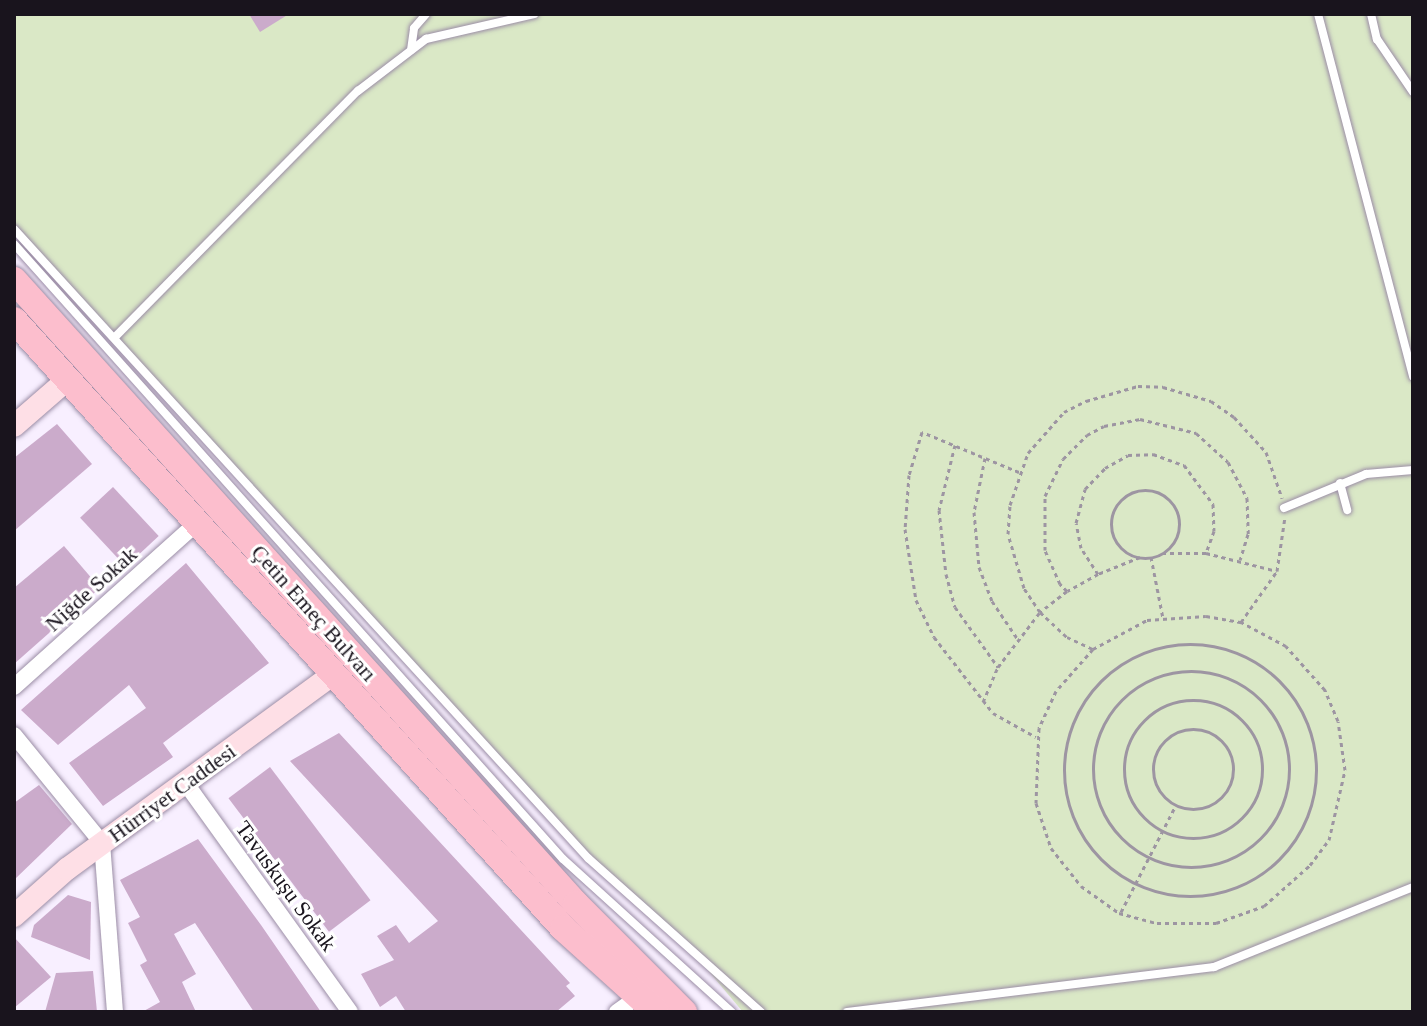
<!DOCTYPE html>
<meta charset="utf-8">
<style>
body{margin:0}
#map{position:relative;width:1427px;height:1026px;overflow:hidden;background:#f8efff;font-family:Georgia,serif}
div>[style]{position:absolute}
.green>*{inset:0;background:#dae8c6}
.building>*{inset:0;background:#cbabcb;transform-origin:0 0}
.path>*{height:3px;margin-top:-1.5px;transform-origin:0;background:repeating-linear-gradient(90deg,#9d95a2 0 4px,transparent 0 8px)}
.path>.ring{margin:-1.5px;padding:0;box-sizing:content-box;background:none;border:3px solid #9d95a2;border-radius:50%}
.roads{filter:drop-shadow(0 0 2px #9b8da6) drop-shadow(0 0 2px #9b8da6)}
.lane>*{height:8px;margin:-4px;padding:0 4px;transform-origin:4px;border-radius:4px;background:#fff}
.street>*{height:16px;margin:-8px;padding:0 8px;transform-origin:8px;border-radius:8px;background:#fff}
.secondary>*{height:22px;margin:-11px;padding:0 11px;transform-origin:11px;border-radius:11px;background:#fedfe6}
.primary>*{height:26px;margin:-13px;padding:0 13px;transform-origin:13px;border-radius:13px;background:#fcbecd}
span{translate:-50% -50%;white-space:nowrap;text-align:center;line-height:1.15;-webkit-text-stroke:6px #fff;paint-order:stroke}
.street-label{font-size:22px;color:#19141d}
.frame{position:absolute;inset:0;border:16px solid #19141d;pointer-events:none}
</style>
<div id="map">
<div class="green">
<i style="clip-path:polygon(14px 14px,1413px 14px,1413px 1012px,743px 1012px,705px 967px,588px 858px,14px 229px)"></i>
</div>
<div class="building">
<i style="clip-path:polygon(249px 14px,289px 14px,260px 32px)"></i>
<i style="clip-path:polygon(57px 424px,92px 464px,14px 531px,14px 458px)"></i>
<i style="left:113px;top:487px;width:67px;height:45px;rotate:47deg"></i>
<i style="clip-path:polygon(64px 546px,100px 588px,14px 664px,14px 588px)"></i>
<i style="clip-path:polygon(186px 563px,269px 663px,163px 743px,173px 757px,103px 806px,69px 763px,146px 708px,129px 685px,58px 745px,21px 710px)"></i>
<i style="clip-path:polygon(339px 733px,570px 983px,566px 986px,575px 996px,556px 1012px,406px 1012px,396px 996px,380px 1007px,361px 974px,394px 960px,377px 936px,396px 925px,409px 943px,438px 921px,290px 761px)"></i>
<i style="left:270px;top:767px;width:167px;height:52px;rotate:53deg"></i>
<i style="clip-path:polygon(39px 785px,72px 824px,14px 880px,14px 803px)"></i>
<i style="clip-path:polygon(198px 839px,261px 925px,321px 1012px,254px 1012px,195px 923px,174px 934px,196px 974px,182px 982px,196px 1012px,142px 1012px,160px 1002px,140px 965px,147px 961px,128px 923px,140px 917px,120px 880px)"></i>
<i style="clip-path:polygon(68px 895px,91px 902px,90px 960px,31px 937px,34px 925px)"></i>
<i style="clip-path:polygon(14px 937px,51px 977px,14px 1008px)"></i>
<i style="clip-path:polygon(93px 971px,97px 1012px,45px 1012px,56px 973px)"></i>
</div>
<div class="path">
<i style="left:955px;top:445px;width:67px;rotate:103.8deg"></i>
<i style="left:939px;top:510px;width:64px;rotate:83.8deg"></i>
<i style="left:946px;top:574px;width:34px;rotate:75deg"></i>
<i style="left:955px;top:607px;width:74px;rotate:54.4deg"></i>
<i style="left:985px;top:458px;width:55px;rotate:101.5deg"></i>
<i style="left:974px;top:512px;width:55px;rotate:84.8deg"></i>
<i style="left:979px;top:567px;width:36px;rotate:69deg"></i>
<i style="left:992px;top:601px;width:45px;rotate:56deg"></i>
<i style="left:1019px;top:472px;width:105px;rotate:-157.6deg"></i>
<i style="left:922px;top:432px;width:45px;rotate:106.8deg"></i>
<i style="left:909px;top:475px;width:54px;rotate:94.2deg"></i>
<i style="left:905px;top:529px;width:72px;rotate:81.2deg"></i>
<i style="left:916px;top:600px;width:41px;rotate:64.1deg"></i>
<i style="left:934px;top:637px;width:96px;rotate:52.2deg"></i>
<i style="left:993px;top:713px;width:49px;rotate:29.2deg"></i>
<i class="ring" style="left:1111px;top:490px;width:65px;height:65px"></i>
<i style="left:1206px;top:553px;width:73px;rotate:14.2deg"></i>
<i style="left:1277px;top:571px;width:55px;rotate:-81.6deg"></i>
<i style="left:1140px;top:557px;width:45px;rotate:158deg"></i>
<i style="left:1098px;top:574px;width:31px;rotate:-123deg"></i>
<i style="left:1081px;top:548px;width:25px;rotate:-101deg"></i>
<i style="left:1076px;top:523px;width:35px;rotate:-75deg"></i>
<i style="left:1085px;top:489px;width:29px;rotate:-46deg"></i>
<i style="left:1105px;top:468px;width:26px;rotate:-29deg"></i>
<i style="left:1128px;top:455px;width:25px;rotate:-2deg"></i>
<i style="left:1153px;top:454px;width:33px;rotate:20deg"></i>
<i style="left:1184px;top:465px;width:49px;rotate:53.4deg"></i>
<i style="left:1213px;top:504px;width:27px;rotate:88deg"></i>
<i style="left:1214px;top:531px;width:23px;rotate:110deg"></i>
<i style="left:1206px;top:553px;width:43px;rotate:180deg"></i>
<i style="left:1151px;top:557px;width:62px;rotate:78.9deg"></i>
<i style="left:1098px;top:574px;width:35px;rotate:151deg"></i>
<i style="left:1067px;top:591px;width:10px;rotate:-135deg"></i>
<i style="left:1060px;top:584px;width:37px;rotate:-114deg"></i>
<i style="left:1045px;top:550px;width:54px;rotate:-90deg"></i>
<i style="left:1045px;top:496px;width:41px;rotate:-64.1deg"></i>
<i style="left:1063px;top:459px;width:34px;rotate:-45deg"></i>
<i style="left:1087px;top:435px;width:19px;rotate:-28deg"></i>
<i style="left:1104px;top:426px;width:37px;rotate:-11deg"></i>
<i style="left:1140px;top:419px;width:58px;rotate:14deg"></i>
<i style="left:1196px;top:433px;width:43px;rotate:42.2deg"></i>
<i style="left:1228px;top:462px;width:41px;rotate:62.2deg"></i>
<i style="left:1247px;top:498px;width:36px;rotate:88deg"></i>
<i style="left:1248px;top:534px;width:27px;rotate:107deg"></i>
<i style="left:1067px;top:591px;width:34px;rotate:142deg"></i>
<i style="left:1040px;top:612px;width:29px;rotate:-124deg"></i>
<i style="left:1024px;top:588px;width:56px;rotate:-106.5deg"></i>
<i style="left:1008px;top:534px;width:29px;rotate:-86deg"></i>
<i style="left:1010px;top:505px;width:55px;rotate:-70.9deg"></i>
<i style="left:1028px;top:453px;width:55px;rotate:-48.7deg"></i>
<i style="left:1064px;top:412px;width:25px;rotate:-27deg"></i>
<i style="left:1086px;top:401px;width:54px;rotate:-16.1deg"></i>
<i style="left:1138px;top:386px;width:25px;rotate:2deg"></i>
<i style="left:1163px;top:387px;width:50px;rotate:16.3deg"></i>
<i style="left:1211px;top:401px;width:28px;rotate:35deg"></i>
<i style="left:1234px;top:417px;width:47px;rotate:47.6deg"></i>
<i style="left:1266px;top:452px;width:49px;rotate:70.8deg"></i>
<i class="ring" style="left:1064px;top:644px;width:249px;height:249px"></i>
<i style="left:1093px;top:649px;width:56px;rotate:131.4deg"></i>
<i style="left:1056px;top:691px;width:41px;rotate:114.7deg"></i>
<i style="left:1039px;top:728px;width:75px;rotate:92.3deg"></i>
<i style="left:1036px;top:803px;width:47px;rotate:71.6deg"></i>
<i style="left:1051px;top:848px;width:48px;rotate:51.7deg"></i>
<i style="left:1081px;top:886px;width:47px;rotate:35.4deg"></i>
<i style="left:1119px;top:913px;width:39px;rotate:15deg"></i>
<i style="left:1157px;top:923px;width:59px"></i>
<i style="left:1216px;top:923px;width:51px;rotate:-19.5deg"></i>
<i style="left:1264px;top:906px;width:62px;rotate:-41.7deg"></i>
<i style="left:1310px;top:865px;width:31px;rotate:-53deg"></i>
<i style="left:1329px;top:840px;width:72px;rotate:-77.1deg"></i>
<i style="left:1345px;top:770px;width:49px;rotate:-98.1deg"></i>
<i style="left:1338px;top:721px;width:34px;rotate:-113deg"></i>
<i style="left:1325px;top:690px;width:59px;rotate:-131.6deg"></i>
<i style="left:1286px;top:646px;width:51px;rotate:-151.9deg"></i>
<i class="ring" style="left:1093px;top:671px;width:193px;height:193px"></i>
<i class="ring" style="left:1124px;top:700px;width:135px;height:135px"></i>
<i style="left:983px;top:702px;width:38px;rotate:-67deg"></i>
<i style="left:998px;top:667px;width:69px;rotate:-52.6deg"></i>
<i style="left:1040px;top:612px;width:37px;rotate:43deg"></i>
<i style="left:1067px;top:637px;width:29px;rotate:25deg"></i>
<i style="left:1093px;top:649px;width:61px;rotate:-28.2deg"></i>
<i style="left:1147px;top:620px;width:59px;rotate:-3.9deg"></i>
<i style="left:1206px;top:616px;width:36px;rotate:10deg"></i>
<i style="left:1241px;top:622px;width:62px;rotate:-54.8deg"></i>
<i class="ring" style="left:1153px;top:729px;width:77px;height:77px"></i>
<i style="left:1121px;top:912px;width:120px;rotate:-62.8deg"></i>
</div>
<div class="roads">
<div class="lane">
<i style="left:1318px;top:14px;width:375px;rotate:75.3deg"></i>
<i style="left:1371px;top:14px;width:26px;rotate:77deg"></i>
<i style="left:1377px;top:39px;width:64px;rotate:55.8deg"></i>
<i style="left:411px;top:50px;width:22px;rotate:-82deg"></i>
<i style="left:414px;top:28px;width:18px;rotate:-49deg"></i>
<i style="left:14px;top:229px;width:852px;rotate:47.62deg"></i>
<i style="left:588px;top:858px;width:232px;rotate:41.7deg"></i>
<i style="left:14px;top:244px;width:824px;rotate:48.25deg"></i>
<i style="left:563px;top:859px;width:228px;rotate:42.2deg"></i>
<i style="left:115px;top:337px;width:346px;rotate:-45.4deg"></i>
<i style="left:358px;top:91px;width:86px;rotate:-37.4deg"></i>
<i style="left:426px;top:39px;width:111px;rotate:-13deg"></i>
<i style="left:1340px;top:483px;width:28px;rotate:75deg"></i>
<i style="left:1284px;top:508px;width:89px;rotate:-22.5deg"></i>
<i style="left:1366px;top:474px;width:47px;rotate:-4.9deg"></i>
<i style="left:847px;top:1012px;width:370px;rotate:-7deg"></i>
<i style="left:1214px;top:967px;width:214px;rotate:-21.9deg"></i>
</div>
<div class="street">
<i style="left:14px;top:687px;width:246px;rotate:-41.9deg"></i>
<i style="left:14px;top:735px;width:139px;rotate:50.8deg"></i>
<i style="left:102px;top:843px;width:169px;rotate:85.6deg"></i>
<i style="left:187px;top:785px;width:279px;rotate:54.3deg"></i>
<i style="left:617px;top:1012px;width:12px;rotate:-35deg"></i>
</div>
<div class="secondary">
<i style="left:14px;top:426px;width:72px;rotate:-41deg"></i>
<i style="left:14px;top:916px;width:71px;rotate:-41.6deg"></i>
<i style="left:67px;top:869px;width:330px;rotate:-36.2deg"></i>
</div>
<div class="primary">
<i style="left:14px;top:280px;width:840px;rotate:47.99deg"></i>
<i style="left:576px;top:904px;width:153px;rotate:45deg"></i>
<i style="left:14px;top:320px;width:819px;rotate:47.92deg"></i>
<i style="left:563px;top:928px;width:125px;rotate:42.1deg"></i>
</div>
</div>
<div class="street-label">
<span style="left:91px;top:589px;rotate:-42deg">Niğde Sokak</span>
<span style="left:314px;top:613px;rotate:48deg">Çetin Emeç Bulvarı</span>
<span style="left:172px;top:793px;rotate:-36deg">Hürriyet Caddesi</span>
<span style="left:286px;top:886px;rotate:54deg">Tavuskuşu Sokak</span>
</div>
<div class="frame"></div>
</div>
